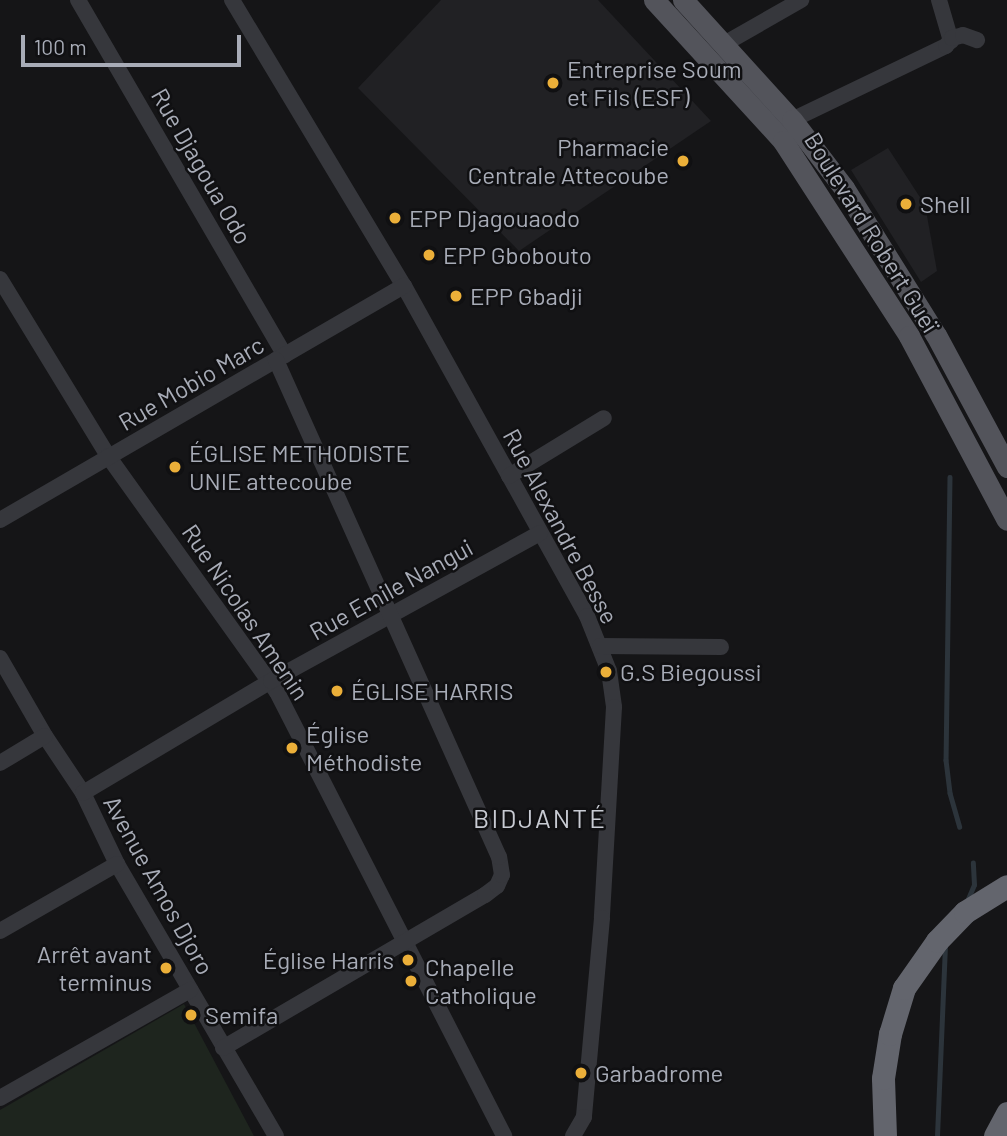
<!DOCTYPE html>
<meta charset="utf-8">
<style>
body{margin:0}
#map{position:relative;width:1007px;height:1136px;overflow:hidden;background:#151517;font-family:Barlow,sans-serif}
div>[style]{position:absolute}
.built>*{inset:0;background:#212124}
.green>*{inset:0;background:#1e251e}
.stream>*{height:4.5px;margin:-2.25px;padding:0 2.25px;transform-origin:2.25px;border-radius:2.25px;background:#2c343b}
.minor>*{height:16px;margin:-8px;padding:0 8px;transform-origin:8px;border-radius:8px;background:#36373c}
.major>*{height:21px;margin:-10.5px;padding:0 10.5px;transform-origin:10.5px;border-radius:10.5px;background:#53545b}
.highway>*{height:23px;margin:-11.5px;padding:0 11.5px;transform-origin:11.5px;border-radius:11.5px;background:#63656d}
.dots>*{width:19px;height:19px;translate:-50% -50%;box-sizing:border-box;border:4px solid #101012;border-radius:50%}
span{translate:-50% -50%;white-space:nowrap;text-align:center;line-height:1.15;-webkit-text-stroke:5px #101012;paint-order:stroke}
.poi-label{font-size:24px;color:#a8acb7}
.left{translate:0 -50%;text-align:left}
.right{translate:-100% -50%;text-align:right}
.street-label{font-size:24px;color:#a8acb7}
.neighbourhood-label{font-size:26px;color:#c8cbd3;letter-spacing:2px}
.scale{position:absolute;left:21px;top:35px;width:220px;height:32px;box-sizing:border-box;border:4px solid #a8acb7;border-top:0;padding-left:9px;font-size:21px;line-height:24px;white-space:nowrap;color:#a8acb7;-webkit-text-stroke:5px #101012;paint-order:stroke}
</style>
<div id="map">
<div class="built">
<i style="clip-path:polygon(441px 0,598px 0,711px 121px,519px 251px,358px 88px)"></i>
<i style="clip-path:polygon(888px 148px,925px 205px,937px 271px,921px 282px,851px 170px)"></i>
</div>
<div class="green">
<i style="clip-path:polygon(184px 1004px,254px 1136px,0 1136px,0 1110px)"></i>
</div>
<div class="stream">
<i style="left:950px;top:477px;width:283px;rotate:90.8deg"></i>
<i style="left:946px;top:760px;width:33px;rotate:83deg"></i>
<i style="left:950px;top:793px;width:35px;rotate:74deg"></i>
<i style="left:968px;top:899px;width:15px;rotate:-67deg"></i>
<i style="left:974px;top:885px;width:22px;rotate:-93deg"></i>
<i style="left:937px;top:1136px;width:188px;rotate:-87.6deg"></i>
</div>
<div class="minor">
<i style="left:78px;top:0;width:411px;rotate:59.8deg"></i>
<i style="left:232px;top:0;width:334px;rotate:59deg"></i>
<i style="left:404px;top:286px;width:377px;rotate:61deg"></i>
<i style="left:587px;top:616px;width:59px;rotate:68.2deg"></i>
<i style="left:609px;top:671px;width:36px;rotate:82deg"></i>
<i style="left:614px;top:707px;width:211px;rotate:93.3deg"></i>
<i style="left:602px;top:918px;width:200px;rotate:95.2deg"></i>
<i style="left:584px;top:1117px;width:22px;rotate:120deg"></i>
<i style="left:939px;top:0;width:43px;rotate:73.7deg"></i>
<i style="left:724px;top:44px;width:89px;rotate:-29.7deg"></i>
<i style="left:792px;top:120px;width:171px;rotate:-25.7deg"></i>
<i style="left:946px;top:46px;width:10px;rotate:-53deg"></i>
<i style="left:952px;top:38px;width:11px;rotate:-15deg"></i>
<i style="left:963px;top:35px;width:15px;rotate:20deg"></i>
<i style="left:0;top:279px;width:207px;rotate:58.6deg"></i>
<i style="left:108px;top:456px;width:290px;rotate:54.4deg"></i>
<i style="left:277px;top:692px;width:499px;rotate:62.9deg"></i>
<i style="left:509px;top:476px;width:111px;rotate:-31.4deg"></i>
<i style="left:0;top:520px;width:467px;rotate:-30.1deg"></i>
<i style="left:600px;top:646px;width:121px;rotate:0.5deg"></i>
<i style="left:0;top:658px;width:90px;rotate:60deg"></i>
<i style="left:45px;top:736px;width:69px;rotate:56.3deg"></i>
<i style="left:83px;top:793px;width:79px;rotate:64.4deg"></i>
<i style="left:117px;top:864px;width:315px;rotate:59.7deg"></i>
<i style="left:0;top:763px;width:52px;rotate:-31deg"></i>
<i style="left:83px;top:793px;width:219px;rotate:-30.8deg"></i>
<i style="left:271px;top:681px;width:307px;rotate:-28.8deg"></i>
<i style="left:0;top:931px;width:135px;rotate:-29.8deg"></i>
<i style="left:223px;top:1048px;width:303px;rotate:-30.3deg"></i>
<i style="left:485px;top:895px;width:15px;rotate:-37deg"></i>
<i style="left:497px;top:886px;width:12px;rotate:-66deg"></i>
<i style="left:502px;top:875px;width:18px;rotate:-99deg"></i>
<i style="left:499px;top:857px;width:545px;rotate:-114.17deg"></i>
<i style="left:0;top:1098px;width:219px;rotate:-29.6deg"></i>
</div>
<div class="major">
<i style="left:654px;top:0;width:191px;rotate:47.5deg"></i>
<i style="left:783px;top:141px;width:232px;rotate:57.1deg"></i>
<i style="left:909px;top:336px;width:208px;rotate:62deg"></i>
<i style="left:683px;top:0;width:162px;rotate:47.8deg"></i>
<i style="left:792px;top:120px;width:86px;rotate:52.6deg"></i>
<i style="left:844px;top:188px;width:173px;rotate:58deg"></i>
<i style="left:936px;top:335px;width:150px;rotate:61.7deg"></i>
</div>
<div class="highway">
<i style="left:885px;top:1136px;width:58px;rotate:-92deg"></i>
<i style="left:883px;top:1078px;width:45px;rotate:-81deg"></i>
<i style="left:890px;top:1034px;width:48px;rotate:-73.1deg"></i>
<i style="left:904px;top:988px;width:57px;rotate:-54.9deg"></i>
<i style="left:937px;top:941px;width:40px;rotate:-46deg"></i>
<i style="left:965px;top:912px;width:49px;rotate:-31.8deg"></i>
<i style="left:995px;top:1136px;width:26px;rotate:-62deg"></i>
</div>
<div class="dots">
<i style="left:553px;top:83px;background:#ebaf39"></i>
<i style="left:683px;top:161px;background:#ebaf39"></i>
<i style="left:906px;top:204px;background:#ebaf39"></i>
<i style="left:395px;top:218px;background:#ebaf39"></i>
<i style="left:429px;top:255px;background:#ebaf39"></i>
<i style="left:456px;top:296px;background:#ebaf39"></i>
<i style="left:175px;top:467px;background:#ebaf39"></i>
<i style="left:606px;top:672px;background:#ebaf39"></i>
<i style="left:337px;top:691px;background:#ebaf39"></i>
<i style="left:292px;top:748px;background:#ebaf39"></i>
<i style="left:408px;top:960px;background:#ebaf39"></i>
<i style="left:166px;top:968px;background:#ebaf39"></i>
<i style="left:411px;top:981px;background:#ebaf39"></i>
<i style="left:191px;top:1015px;background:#ebaf39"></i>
<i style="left:581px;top:1073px;background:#ebaf39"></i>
</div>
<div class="poi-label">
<span class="left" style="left:567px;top:83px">Entreprise Soum<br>et Fils (ESF)</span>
<span class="right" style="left:669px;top:161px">Pharmacie<br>Centrale Attecoube</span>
<span class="left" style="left:920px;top:204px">Shell</span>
<span class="left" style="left:409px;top:218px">EPP Djagouaodo</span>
<span class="left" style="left:443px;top:255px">EPP Gbobouto</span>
<span class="left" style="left:470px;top:296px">EPP Gbadji</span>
<span class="left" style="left:189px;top:467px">ÉGLISE METHODISTE<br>UNIE attecoube</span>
<span class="left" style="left:620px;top:672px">G.S Biegoussi</span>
<span class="left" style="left:351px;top:691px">ÉGLISE HARRIS</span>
<span class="left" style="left:306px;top:748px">Église<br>Méthodiste</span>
<span class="right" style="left:152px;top:968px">Arrêt avant<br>terminus</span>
<span class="right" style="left:394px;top:960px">Église Harris</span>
<span class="left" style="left:425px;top:981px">Chapelle<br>Catholique</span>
<span class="left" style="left:205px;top:1015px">Semifa</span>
<span class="left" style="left:595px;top:1073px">Garbadrome</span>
</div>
<div class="street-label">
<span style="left:202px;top:166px;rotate:60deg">Rue Djagoua Odo</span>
<span style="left:872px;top:232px;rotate:58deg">Boulevard Robert Gueï</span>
<span style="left:191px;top:383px;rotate:-30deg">Rue Mobio Marc</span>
<span style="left:561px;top:526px;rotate:62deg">Rue Alexandre Besse</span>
<span style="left:391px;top:589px;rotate:-29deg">Rue Emile Nangui</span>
<span style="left:246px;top:612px;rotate:56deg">Rue Nicolas Amenin</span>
<span style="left:159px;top:885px;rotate:61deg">Avenue Amos Djoro</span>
</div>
<div class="neighbourhood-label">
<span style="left:540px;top:818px">BIDJANTÉ</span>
</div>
<div class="scale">100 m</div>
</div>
